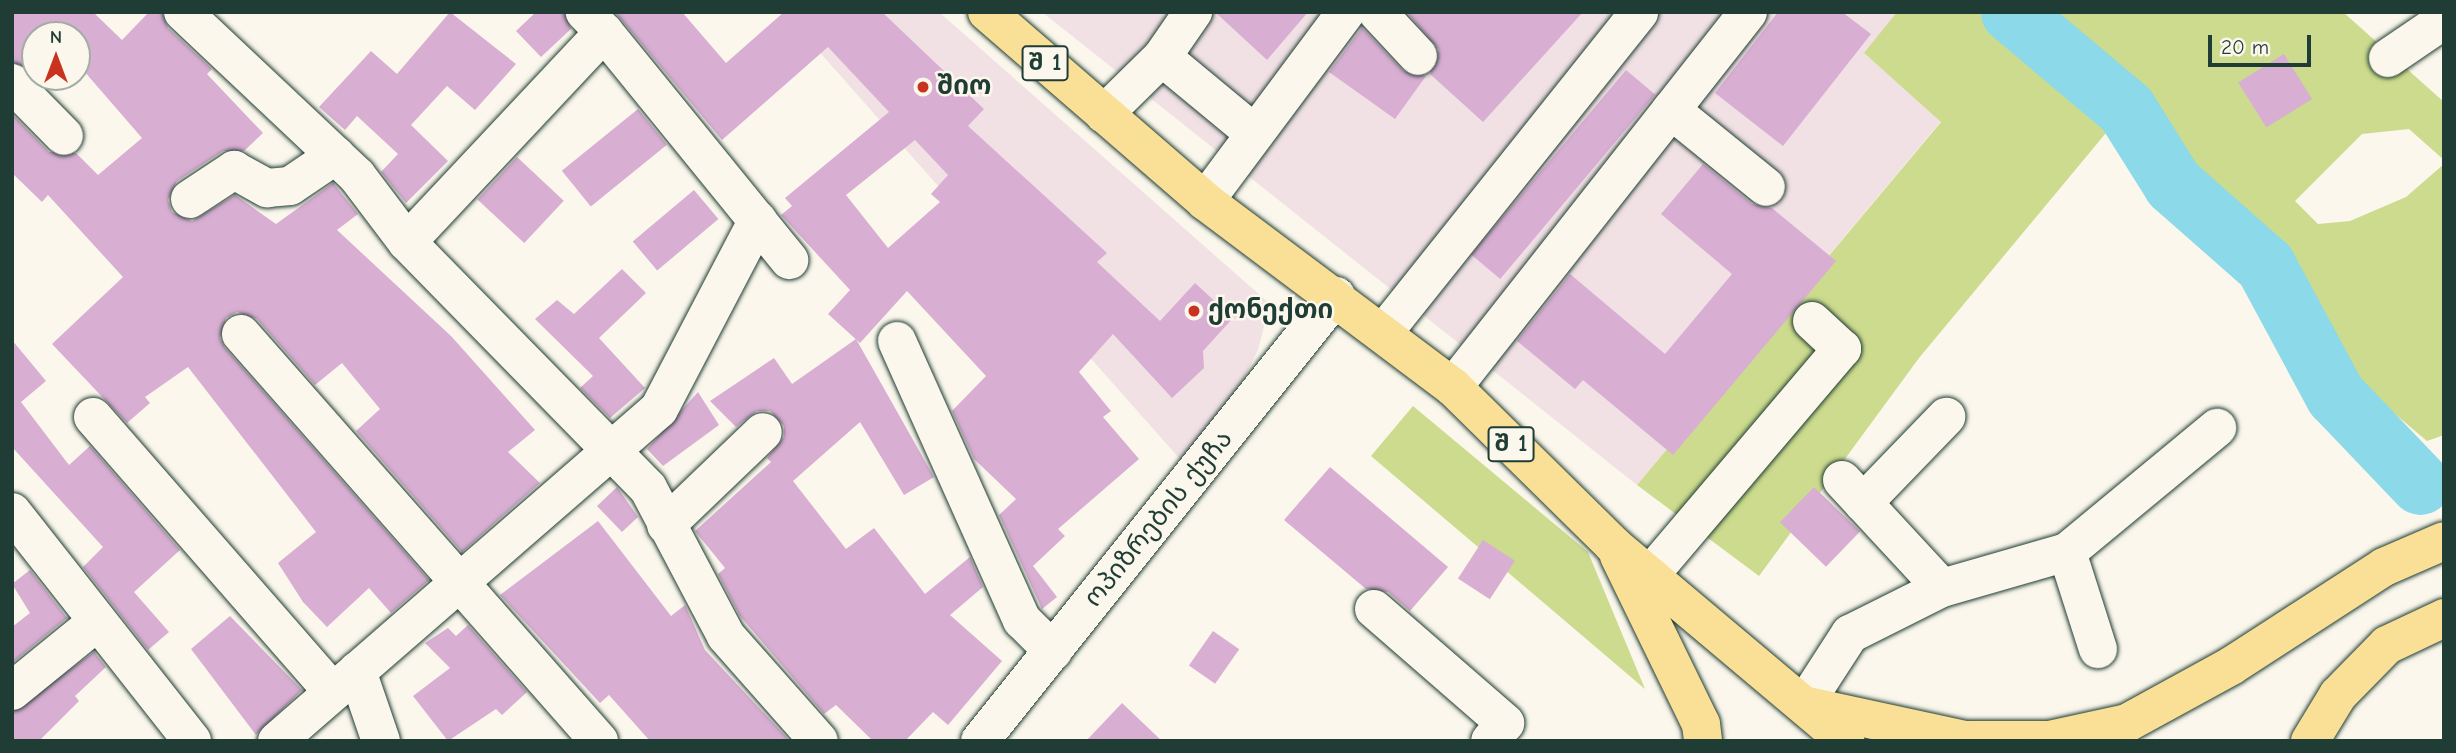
<!DOCTYPE html>
<meta charset="utf-8">
<style>
body{margin:0}
#map{position:relative;width:2456px;height:753px;overflow:hidden;background:#fbf7ec;font-family:"Comic Neue","Noto Sans Georgian",sans-serif}
div>[style]{position:absolute}
.built>*{inset:0;background:#f1e1e4}
.green>*{inset:0;background:#ccdb8e}
.river>*{height:61px;margin:-30.5px;padding:0 30.5px;transform-origin:30.5px;border-radius:30.5px;background:#8bd9e9}
.building>*{inset:0;background:#d9aed3;transform-origin:0 0}
.roads{filter:drop-shadow(0 0 2px #1f3d34) drop-shadow(0 0 2px #1f3d34)}
.minor>*{height:38px;margin:-19px;padding:0 19px;transform-origin:19px;border-radius:19px;background:#fbf7ec}
.highway>*{height:38px;margin:-19px;padding:0 19px;transform-origin:19px;border-radius:19px;background:#fadf96}
.dots>*{width:19px;height:19px;translate:-50% -50%;box-sizing:border-box;border:4px solid #fbf7ec;border-radius:50%}
span{translate:-50% -50%;white-space:nowrap;text-align:center;line-height:1.15;-webkit-text-stroke:5px #fbf7ec;paint-order:stroke}
.shield-label span{padding:2px 5px;background:#fbf7ec;border:2px solid;border-radius:5px;-webkit-text-stroke-width:0}
.shield-label{font-size:24px;color:#1f3d34;font-weight:700}
.poi-label{font-size:26px;color:#1f3d34;font-weight:700}
.left{translate:0 -50%;text-align:left}
.street-label{font-size:26px;color:#1f3d34}
.frame{position:absolute;inset:0;border:14px solid #1f3d34;pointer-events:none}
.north{position:absolute;left:21px;top:21px;width:70px;height:70px;box-sizing:border-box;background:#fbf7ec;border:2px solid #a3ada2;border-radius:50%;rotate:0deg;font-size:19px;font-weight:700;line-height:28px;text-align:center;color:#1f3d34}
.north::after{content:'';display:block;margin:auto;width:24px;height:32px;background:#c8321e;clip-path:polygon(50% 0,100% 100%,50% 72%,0 100%)}
.scale{position:absolute;left:2208px;top:35px;width:103px;height:32px;box-sizing:border-box;border:4px solid #1f3d34;border-top:0;padding-left:9px;font-size:21px;line-height:24px;white-space:nowrap;color:#1f3d34;-webkit-text-stroke:5px #fbf7ec;paint-order:stroke}
</style>
<div id="map">
<div class="built">
<i style="clip-path:polygon(784px 12px,939px 12px,1270px 304px,1258px 350px,1195px 476px)"></i>
<i style="clip-path:polygon(1042px 12px,1897px 12px,1865px 54px,1941px 121px,1637px 485px)"></i>
</div>
<div class="green">
<i style="clip-path:polygon(1897px 12px,2000px 12px,2115px 122px,1919px 358px,1759px 576px,1637px 485px,1941px 122px,1864px 53px)"></i>
<i style="clip-path:polygon(2031px 12px,2343px 12px,2444px 102px,2444px 160px,2409px 129px,2362px 134px,2295px 201px,2318px 224px,2350px 221px,2406px 197px,2444px 164px,2444px 435px,2427px 441px,2337px 365px,2282px 248px,2222px 200px,2172px 130px)"></i>
<i style="clip-path:polygon(1413px 406px,1588px 552px,1645px 689px,1371px 456px)"></i>
</div>
<div class="river">
<i style="left:2011px;top:12px;width:150px;rotate:40.1deg"></i>
<i style="left:2126px;top:109px;width:89px;rotate:57.9deg"></i>
<i style="left:2173px;top:184px;width:123px;rotate:41.4deg"></i>
<i style="left:2265px;top:265px;width:148px;rotate:61.7deg"></i>
<i style="left:2335px;top:395px;width:123px;rotate:46.3deg"></i>
</div>
<div class="building">
<i style="clip-path:polygon(12px 12px,93px 12px,122px 40px,149px 12px,162px 12px,168px 28px,212px 69px,207px 74px,263px 133px,244px 151px,223px 151px,177px 181px,168px 200px,172px 212px,192px 221px,235px 195px,276px 224px,333px 183px,358px 214px,337px 230px,451px 336px,535px 430px,508px 452px,540px 483px,462px 552px,356px 431px,380px 409px,342px 363px,315px 385px,257px 319px,237px 312px,226px 318px,220px 338px,225px 348px,429px 580px,391px 613px,369px 588px,327px 627px,303px 602px,278px 563px,316px 532px,188px 367px,145px 397px,150px 403px,127px 423px,52px 344px,123px 277px,48px 195px,42px 202px,12px 173px,12px 114px,49px 152px,76px 153px,98px 175px,142px 138px,77px 63px,77px 35px,35px 35px,35px 75px,12px 62px)"></i>
<i style="clip-path:polygon(450px 12px,516px 64px,475px 110px,447px 86px,411px 125px,448px 161px,406px 203px,381px 172px,398px 154px,357px 116px,345px 130px,319px 107px,371px 51px,397px 74px)"></i>
<i style="clip-path:polygon(536px 12px,564px 12px,571px 29px,541px 57px,516px 31px)"></i>
<i style="clip-path:polygon(evenodd,615px 12px,682px 12px,726px 63px,784px 12px,882px 12px,984px 109px,968px 126px,1107px 253px,1097px 262px,1160px 321px,1195px 283px,1233px 318px,1203px 351px,1204px 368px,1172px 398px,1113px 334px,1079px 372px,1111px 411px,1103px 417px,1139px 459px,1058px 529px,1065px 536px,1033px 566px,1057px 597px,1042px 609px,999px 515px,1016px 499px,974px 459px,952px 411px,986px 376px,907px 291px,860px 343px,828px 314px,850px 290px,781px 215px,792px 206px,785px 198px,889px 112px,828px 47px,722px 140px,615px 12px,915px 140px,948px 175px,931px 194px,940px 202px,888px 248px,846px 195px,915px 140px)"></i>
<i style="clip-path:polygon(1215px 12px,1308px 12px,1267px 60px)"></i>
<i style="clip-path:polygon(1407px 12px,1583px 12px,1483px 122px,1430px 74px,1439px 50px)"></i>
<i style="clip-path:polygon(1778px 12px,1842px 12px,1871px 34px,1783px 146px,1715px 93px)"></i>
<i style="clip-path:polygon(1362px 28px,1403px 71px,1426px 76px,1395px 119px,1329px 72px)"></i>
<i style="left:2284px;top:54px;width:53px;height:54px;rotate:58deg"></i>
<i style="left:1626px;top:70px;width:38px;height:241px;rotate:40deg"></i>
<i style="left:638px;top:109px;width:46px;height:98px;rotate:51deg"></i>
<i style="left:517px;top:157px;width:64px;height:58px;rotate:43deg"></i>
<i style="clip-path:polygon(1703px 164px,1752px 204px,1772px 208px,1836px 261px,1673px 455px,1583px 380px,1575px 389px,1517px 341px,1570px 274px,1665px 354px,1732px 274px,1661px 214px)"></i>
<i style="left:694px;top:190px;width:38px;height:80px;rotate:50deg"></i>
<i style="clip-path:polygon(622px 269px,646px 293px,599px 338px,645px 388px,610px 418px,580px 388px,593px 376px,535px 319px,557px 300px,574px 314px)"></i>
<i style="clip-path:polygon(856px 339px,934px 477px,904px 495px,860px 422px,793px 481px,846px 549px,874px 528px,925px 594px,970px 557px,983px 587px,950px 615px,1002px 661px,948px 725px,933px 712px,905px 741px,873px 741px,836px 705px,824px 714px,740px 616px,718px 574px,725px 568px,695px 531px,771px 462px,767px 458px,784px 437px,784px 426px,770px 411px,757px 411px,736px 427px,710px 401px,774px 358px,792px 384px)"></i>
<i style="clip-path:polygon(12px 340px,46px 381px,21px 402px,69px 465px,90px 446px,180px 550px,134px 592px,169px 632px,148px 650px,83px 567px,103px 547px,12px 447px)"></i>
<i style="clip-path:polygon(698px 392px,719px 425px,663px 466px,647px 449px)"></i>
<i style="clip-path:polygon(1330px 467px,1448px 567px,1410px 611px,1388px 592px,1366px 589px,1284px 520px)"></i>
<i style="clip-path:polygon(617px 487px,638px 517px,622px 532px,597px 506px)"></i>
<i style="left:1814px;top:487px;width:64px;height:49px;rotate:44deg"></i>
<i style="clip-path:polygon(598px 521px,671px 616px,685px 605px,705px 650px,789px 740px,650px 741px,609px 695px,600px 703px,500px 595px)"></i>
<i style="left:1483px;top:540px;width:38px;height:46px;rotate:33deg"></i>
<i style="clip-path:polygon(30px 570px,67px 618px,12px 663px,12px 627px,30px 613px,12px 584px)"></i>
<i style="clip-path:polygon(230px 616px,302px 690px,256px 735px,191px 649px)"></i>
<i style="clip-path:polygon(468px 625px,527px 692px,502px 715px,496px 709px,448px 741px,413px 696px,450px 668px,425px 643px,448px 628px,456px 636px)"></i>
<i style="left:1213px;top:631px;width:32px;height:42px;rotate:35deg"></i>
<i style="clip-path:polygon(94px 652px,106px 667px,75px 696px,79px 701px,39px 741px,12px 741px,12px 712px)"></i>
<i style="clip-path:polygon(1122px 703px,1162px 741px,1086px 741px)"></i>
</div>
<div class="roads">
<div class="minor">
<i style="left:183px;top:12px;width:239px;rotate:43.3deg"></i>
<i style="left:357px;top:176px;width:83px;rotate:52.9deg"></i>
<i style="left:407px;top:242px;width:344px;rotate:45.6deg"></i>
<i style="left:648px;top:488px;width:167px;rotate:62.2deg"></i>
<i style="left:726px;top:636px;width:140px;rotate:48.5deg"></i>
<i style="left:1377px;top:12px;width:60px;rotate:47deg"></i>
<i style="left:604px;top:32px;width:294px;rotate:50.9deg"></i>
<i style="left:1162px;top:57px;width:119px;rotate:39.6deg"></i>
<i style="left:2388px;top:58px;width:68px;rotate:-34.2deg"></i>
<i style="left:12px;top:83px;width:74px;rotate:45.5deg"></i>
<i style="left:1671px;top:110px;width:122px;rotate:39deg"></i>
<i style="left:1104px;top:114px;width:81px;rotate:-44.5deg"></i>
<i style="left:1162px;top:57px;width:55px;rotate:-55.4deg"></i>
<i style="left:190px;top:199px;width:53px;rotate:-33.4deg"></i>
<i style="left:234px;top:170px;width:38px;rotate:29deg"></i>
<i style="left:267px;top:188px;width:23px;rotate:-5deg"></i>
<i style="left:290px;top:186px;width:55px;rotate:-34deg"></i>
<i style="left:1205px;top:201px;width:236px;rotate:-53.3deg"></i>
<i style="left:407px;top:242px;width:288px;rotate:-46.8deg"></i>
<i style="left:604px;top:32px;width:28px;rotate:-134deg"></i>
<i style="left:1384px;top:332px;width:409px;rotate:-51.4deg"></i>
<i style="left:241px;top:334px;width:542px;rotate:48.66deg"></i>
<i style="left:897px;top:341px;width:306px;rotate:65.9deg"></i>
<i style="left:1022px;top:620px;width:44px;rotate:45deg"></i>
<i style="left:1453px;top:387px;width:477px;rotate:-51.8deg"></i>
<i style="left:93px;top:417px;width:365px;rotate:48.9deg"></i>
<i style="left:1842px;top:480px;width:147px;rotate:47.2deg"></i>
<i style="left:1863px;top:503px;width:120px;rotate:-46deg"></i>
<i style="left:12px;top:512px;width:291px;rotate:51.8deg"></i>
<i style="left:666px;top:525px;width:134px;rotate:-43.8deg"></i>
<i style="left:2067px;top:552px;width:102px;rotate:72.3deg"></i>
<i style="left:1650px;top:575px;width:297px;rotate:-49.7deg"></i>
<i style="left:1842px;top:349px;width:41px;rotate:-137deg"></i>
<i style="left:1374px;top:609px;width:174px;rotate:41deg"></i>
<i style="left:1505px;top:723px;width:23px;rotate:130deg"></i>
<i style="left:357px;top:671px;width:74px;rotate:71.1deg"></i>
<i style="left:12px;top:691px;width:109px;rotate:-39.1deg"></i>
<i style="left:1804px;top:705px;width:85px;rotate:-57.1deg"></i>
<i style="left:1850px;top:634px;width:103px;rotate:-26.6deg"></i>
<i style="left:1942px;top:588px;width:130px;rotate:-16.1deg"></i>
<i style="left:2067px;top:552px;width:195px;rotate:-39.6deg"></i>
<i style="left:277px;top:741px;width:506px;rotate:-40.99deg"></i>
<i style="left:659px;top:409px;width:213px;rotate:-62.4deg"></i>
<i style="left:980px;top:741px;width:570px;rotate:-51.34deg"></i>
</div>
<div class="highway">
<i style="left:987px;top:12px;width:289px;rotate:40.9deg"></i>
<i style="left:1205px;top:201px;width:310px;rotate:36.9deg"></i>
<i style="left:1453px;top:387px;width:225px;rotate:44.6deg"></i>
<i style="left:1613px;top:545px;width:304px;rotate:40.1deg"></i>
<i style="left:1619px;top:556px;width:187px;rotate:64deg"></i>
<i style="left:1701px;top:724px;width:17px;rotate:83deg"></i>
<i style="left:1808px;top:706px;width:161px;rotate:12.2deg"></i>
<i style="left:1965px;top:740px;width:84px"></i>
<i style="left:2049px;top:740px;width:80px;rotate:-12.3deg"></i>
<i style="left:2127px;top:723px;width:119px;rotate:-28.7deg"></i>
<i style="left:2231px;top:666px;width:182px;rotate:-32.9deg"></i>
<i style="left:2384px;top:567px;width:65px;rotate:-23.4deg"></i>
<i style="left:2310px;top:741px;width:54px;rotate:-58.7deg"></i>
<i style="left:2338px;top:695px;width:70px;rotate:-45.6deg"></i>
<i style="left:2387px;top:645px;width:63px;rotate:-25.3deg"></i>
</div>
</div>
<div class="dots">
<i style="left:923px;top:87px;background:#c8321e"></i>
<i style="left:1194px;top:311px;background:#c8321e"></i>
</div>
<div class="shield-label">
<span style="left:1045px;top:63px">შ 1</span>
<span style="left:1511px;top:444px">შ 1</span>
</div>
<div class="poi-label">
<span class="left" style="left:937px;top:87px">შიო</span>
<span class="left" style="left:1208px;top:311px">ქონექთი</span>
</div>
<div class="street-label">
<span style="left:1159px;top:519px;rotate:-51deg">ოპიზრების ქუჩა</span>
</div>
<div class="frame"></div>
<div class="north">N</div>
<div class="scale">20 m</div>
</div>
